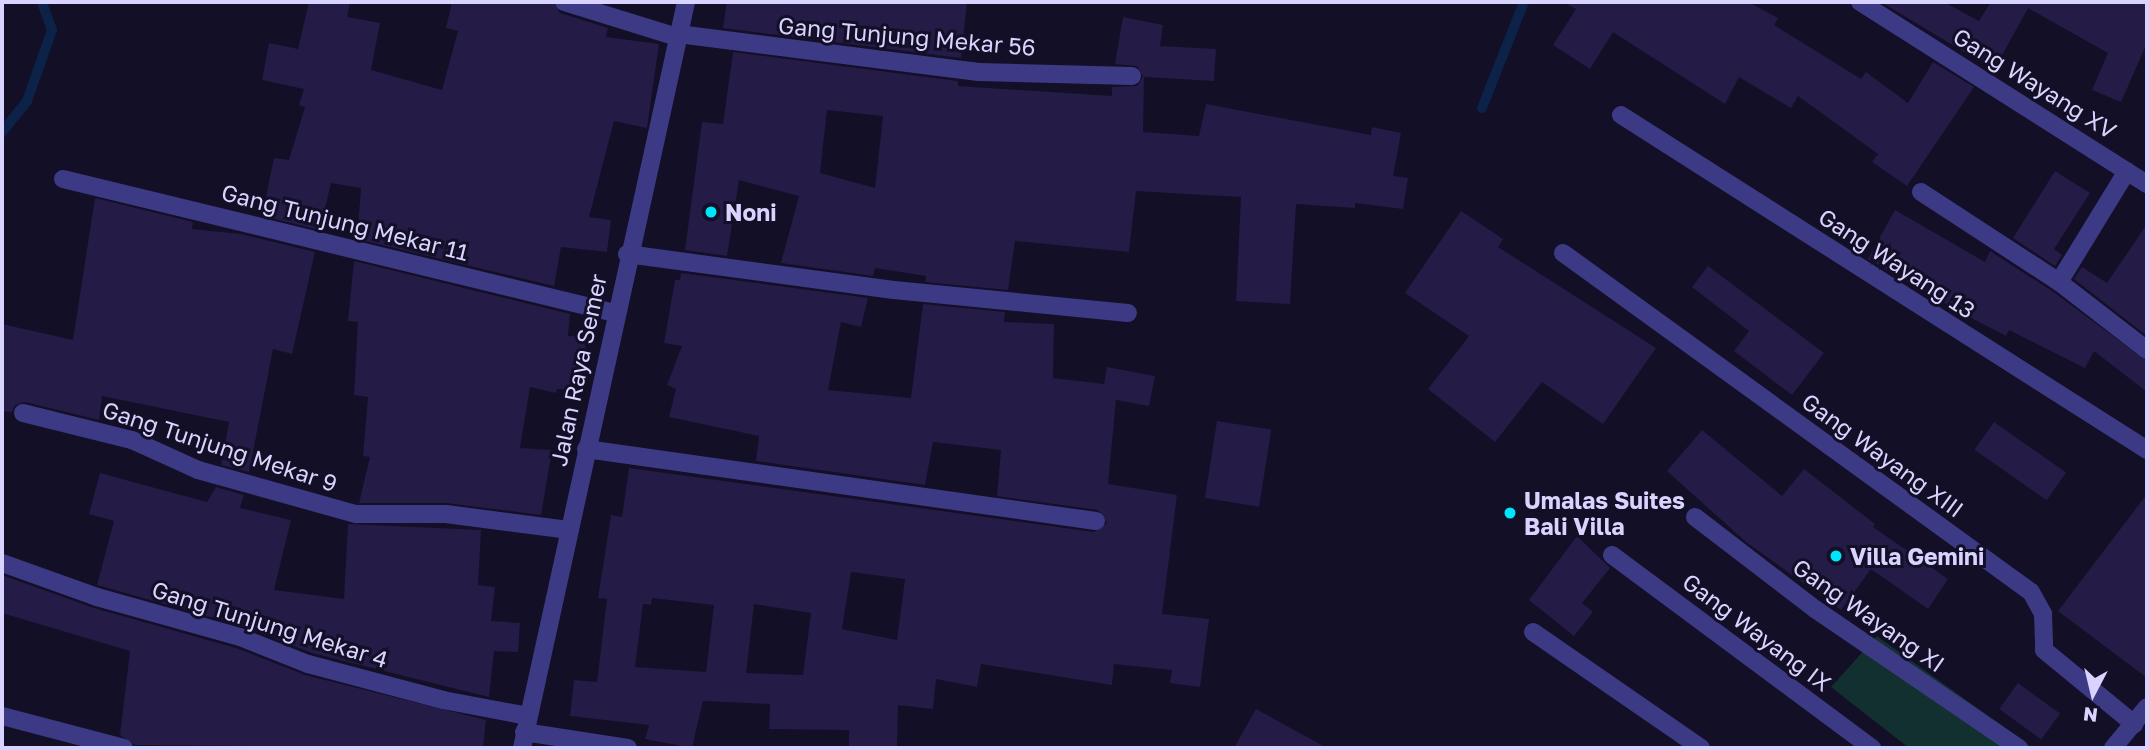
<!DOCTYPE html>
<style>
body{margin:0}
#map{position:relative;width:2149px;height:750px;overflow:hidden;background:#130f26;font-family:"Golos Text",sans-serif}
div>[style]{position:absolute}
.green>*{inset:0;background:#12302f}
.stream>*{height:10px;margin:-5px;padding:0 5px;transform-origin:5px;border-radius:5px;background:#0c2248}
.building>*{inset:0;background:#241b47;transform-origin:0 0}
.minor>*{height:18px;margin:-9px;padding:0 9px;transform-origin:9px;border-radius:9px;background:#3d3a85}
.dots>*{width:19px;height:19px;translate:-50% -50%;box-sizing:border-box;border:4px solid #130f26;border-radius:50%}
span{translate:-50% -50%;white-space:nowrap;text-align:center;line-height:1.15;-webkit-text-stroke:6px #130f26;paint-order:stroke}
.street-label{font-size:23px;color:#d9d4ff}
.poi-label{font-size:23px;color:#d9d4ff;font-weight:700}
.left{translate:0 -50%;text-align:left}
.frame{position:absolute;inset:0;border:4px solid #d9d4ff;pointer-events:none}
.north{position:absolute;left:2058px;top:659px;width:70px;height:70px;-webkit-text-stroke:5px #130f26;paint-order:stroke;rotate:187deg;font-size:19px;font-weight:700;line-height:28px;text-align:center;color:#d9d4ff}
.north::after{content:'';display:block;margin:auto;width:24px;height:32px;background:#d9d4ff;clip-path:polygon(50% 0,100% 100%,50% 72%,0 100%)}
</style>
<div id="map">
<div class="green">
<i style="clip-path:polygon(1877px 636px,2033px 748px,1909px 748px,1831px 687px)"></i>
</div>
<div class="stream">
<i style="left:1482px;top:108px;width:114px;rotate:-68.4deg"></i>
<i style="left:2px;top:132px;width:40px;rotate:-51deg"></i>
<i style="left:27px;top:101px;width:75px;rotate:-70.6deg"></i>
<i style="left:52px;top:30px;width:30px;rotate:-110deg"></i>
</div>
<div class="building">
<i style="clip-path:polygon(309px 2px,350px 2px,347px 17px,380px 23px,371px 70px,442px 90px,458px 31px,446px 28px,452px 2px,553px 2px,560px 13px,608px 28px,606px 37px,659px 44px,647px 128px,614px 121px,589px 217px,611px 220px,607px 252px,561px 247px,554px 286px,357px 239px,361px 188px,331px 183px,320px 230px,262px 216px,274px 158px,289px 160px,305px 107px,299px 105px,304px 89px,262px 80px,269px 43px,298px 49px)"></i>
<i style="clip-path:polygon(727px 2px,967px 2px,961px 58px,723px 28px)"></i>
<i style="clip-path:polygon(1564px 2px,1748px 2px,1778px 18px,1774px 25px,1861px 79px,1866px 72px,1908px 103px,1933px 62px,1974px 87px,1907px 186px,1872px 162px,1878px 154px,1798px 96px,1791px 108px,1739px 77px,1725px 104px,1613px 32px,1590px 69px,1553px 45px,1576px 9px)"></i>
<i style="clip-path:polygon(1881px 2px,1944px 2px,1979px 21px,1991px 2px,2147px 2px,2147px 43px,2121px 102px,2092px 90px,2108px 53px,2028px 8px,1994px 70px)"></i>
<i style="clip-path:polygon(evenodd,1123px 17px,1163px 25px,1160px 46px,1216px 49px,1214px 81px,1144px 77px,1143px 132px,1199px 136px,1206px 104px,1371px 135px,1372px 127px,1401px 133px,1393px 176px,1408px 178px,1403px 209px,1355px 203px,1355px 208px,1296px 204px,1290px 304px,1236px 301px,1241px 197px,1136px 191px,1129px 252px,1015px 241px,1008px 290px,925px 282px,926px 276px,875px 268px,873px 276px,781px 263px,799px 196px,739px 180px,727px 256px,685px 250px,702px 122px,723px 124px,733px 52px,958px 81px,958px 86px,1112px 96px,1112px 87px,1137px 86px,1143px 77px,1137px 66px,1115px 64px,1123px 17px,827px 110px,883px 116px,875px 188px,820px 173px,827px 110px)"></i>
<i style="clip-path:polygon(2055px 171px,2090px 193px,2054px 249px,2062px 255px,2055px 266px,2013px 238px)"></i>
<i style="clip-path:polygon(95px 198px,193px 222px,192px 229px,241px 234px,315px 252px,292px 354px,273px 349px,249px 472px,221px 465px,229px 422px,102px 396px,99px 420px,25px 402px,15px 405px,12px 412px,2px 411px,2px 324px,73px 340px)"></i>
<i style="clip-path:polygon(1895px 210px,1985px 262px,1990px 251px,2052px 291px,2147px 361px,2147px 392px,2094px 351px,2085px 368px,2009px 330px,2006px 336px,1960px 312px,1868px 259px)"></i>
<i style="clip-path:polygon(1461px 211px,1503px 239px,1498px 247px,1656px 348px,1603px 424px,1542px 382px,1495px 442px,1428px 389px,1469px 336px,1405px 293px)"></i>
<i style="clip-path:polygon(2147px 224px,2147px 336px,2074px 279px,2082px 267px,2107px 283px)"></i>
<i style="clip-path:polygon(354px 261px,570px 314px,568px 336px,586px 337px,583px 390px,557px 389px,556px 393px,530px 387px,520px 448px,552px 450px,541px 515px,446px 503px,359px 503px,370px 457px,363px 456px,368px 397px,354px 395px,358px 322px,348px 321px)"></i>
<i style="clip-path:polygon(1708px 266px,1824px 353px,1792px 395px,1734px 351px,1749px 331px,1692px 287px)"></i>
<i style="clip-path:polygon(evenodd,681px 273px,868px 298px,861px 327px,841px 322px,828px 390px,911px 398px,923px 304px,1005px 312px,1004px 322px,1054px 324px,1053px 378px,1104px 384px,1107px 367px,1155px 376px,1149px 406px,1116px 400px,1108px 484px,1177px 495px,1162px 614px,1209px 619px,1200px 687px,1170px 683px,1172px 670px,1114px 664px,1112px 685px,981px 664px,977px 687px,936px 679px,933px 709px,898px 705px,897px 748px,849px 748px,849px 730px,769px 729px,770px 704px,703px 701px,692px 748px,645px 739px,649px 725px,570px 716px,574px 680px,597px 682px,607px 599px,598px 598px,611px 515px,622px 517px,629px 468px,1094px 532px,1107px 523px,1098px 510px,997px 496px,1001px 450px,933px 442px,925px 485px,756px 461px,759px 436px,669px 417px,676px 389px,667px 385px,682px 346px,664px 343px,675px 280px,680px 280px,681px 273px,851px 572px,905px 579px,897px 640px,842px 629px,851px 572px,681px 273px,652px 598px,714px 605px,706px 672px,635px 667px,643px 604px,651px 605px,652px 598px,681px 273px,754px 604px,811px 613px,803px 675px,746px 673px,754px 604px)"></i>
<i style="left:1217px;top:421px;width:55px;height:78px;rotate:9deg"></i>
<i style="left:1994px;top:422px;width:88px;height:34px;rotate:35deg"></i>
<i style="clip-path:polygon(1702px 430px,1782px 496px,1804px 469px,1875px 524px,1873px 527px,1948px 579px,1928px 609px,1871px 569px,1841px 610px,1746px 542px,1667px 471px)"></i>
<i style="clip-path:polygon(100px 473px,207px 502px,216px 487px,244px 495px,240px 508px,291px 520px,274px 590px,344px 599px,348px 524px,481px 530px,478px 585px,495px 587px,491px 621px,520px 623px,518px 652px,494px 651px,489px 697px,312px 653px,243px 626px,97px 585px,114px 521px,89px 514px)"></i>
<i style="clip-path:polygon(2147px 494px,2147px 678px,2058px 611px)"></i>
<i style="clip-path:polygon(1577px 536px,1610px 568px,1582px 603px,1593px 612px,1574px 636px,1529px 600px)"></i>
<i style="clip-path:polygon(2px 575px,94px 608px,236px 648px,305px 675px,486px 720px,483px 748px,135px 745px,120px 735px,130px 651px,2px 613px)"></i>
<i style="left:2018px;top:683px;width:52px;height:32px;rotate:36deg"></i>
<i style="clip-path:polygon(1256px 709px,1327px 748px,1234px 748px)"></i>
</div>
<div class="minor">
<i style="left:564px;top:2px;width:118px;rotate:17.2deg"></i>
<i style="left:1860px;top:2px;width:340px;rotate:32.4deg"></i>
<i style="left:678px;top:34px;width:303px;rotate:7.2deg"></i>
<i style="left:979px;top:72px;width:153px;rotate:1.5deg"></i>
<i style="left:1621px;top:115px;width:624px;rotate:32.49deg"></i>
<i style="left:63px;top:179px;width:568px;rotate:13.64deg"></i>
<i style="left:1921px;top:192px;width:165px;rotate:33.1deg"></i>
<i style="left:2059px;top:282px;width:111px;rotate:37.7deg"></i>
<i style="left:1563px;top:253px;width:578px;rotate:35.92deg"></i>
<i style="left:2031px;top:592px;width:25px;rotate:61deg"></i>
<i style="left:2043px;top:614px;width:36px;rotate:88deg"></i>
<i style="left:2044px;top:650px;width:117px;rotate:39.4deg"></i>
<i style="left:627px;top:254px;width:269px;rotate:7.7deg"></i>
<i style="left:894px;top:290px;width:235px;rotate:5.6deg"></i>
<i style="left:2059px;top:282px;width:130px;rotate:-58.5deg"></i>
<i style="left:23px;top:413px;width:112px;rotate:13.9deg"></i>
<i style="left:132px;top:440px;width:72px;rotate:24.4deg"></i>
<i style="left:198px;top:470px;width:164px;rotate:15.6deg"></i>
<i style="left:356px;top:514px;width:90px"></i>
<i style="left:446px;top:514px;width:125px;rotate:7.4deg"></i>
<i style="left:586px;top:449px;width:515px;rotate:8.04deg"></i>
<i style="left:1695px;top:517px;width:151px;rotate:37.5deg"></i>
<i style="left:1815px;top:609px;width:247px;rotate:34.3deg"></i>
<i style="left:1612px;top:555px;width:324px;rotate:36.6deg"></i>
<i style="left:2px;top:563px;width:101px;rotate:19.7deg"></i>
<i style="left:97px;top:597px;width:148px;rotate:15.6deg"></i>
<i style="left:240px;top:637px;width:73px;rotate:21.7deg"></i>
<i style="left:308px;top:664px;width:140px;rotate:14.9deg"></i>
<i style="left:443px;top:700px;width:86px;rotate:10.7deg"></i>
<i style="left:1533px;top:632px;width:204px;rotate:34.6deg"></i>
<i style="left:2px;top:716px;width:126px;rotate:14.7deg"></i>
<i style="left:524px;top:732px;width:105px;rotate:8.7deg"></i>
<i style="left:522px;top:748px;width:764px;rotate:-77.6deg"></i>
<i style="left:2113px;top:748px;width:53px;rotate:-50.3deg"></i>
</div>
<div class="dots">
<i style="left:711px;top:212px;background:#00e5ff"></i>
<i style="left:1510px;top:513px;background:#00e5ff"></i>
<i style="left:1836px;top:556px;background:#00e5ff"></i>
</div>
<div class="street-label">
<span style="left:907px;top:36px;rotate:5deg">Gang Tunjung Mekar 56</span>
<span style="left:2035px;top:83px;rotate:32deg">Gang Wayang XV</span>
<span style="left:345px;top:222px;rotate:14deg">Gang Tunjung Mekar 11</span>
<span style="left:1897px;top:263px;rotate:33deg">Gang Wayang 13</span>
<span style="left:578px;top:370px;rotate:-78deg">Jalan Raya Semer</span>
<span style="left:220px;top:446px;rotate:18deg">Gang Tunjung Mekar 9</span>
<span style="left:1883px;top:455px;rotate:36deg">Gang Wayang XIII</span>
<span style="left:1869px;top:615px;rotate:35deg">Gang Wayang XI</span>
<span style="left:270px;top:624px;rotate:17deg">Gang Tunjung Mekar 4</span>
<span style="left:1757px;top:632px;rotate:37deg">Gang Wayang IX</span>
</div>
<div class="poi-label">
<span class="left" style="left:725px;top:212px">Noni</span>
<span class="left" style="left:1524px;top:513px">Umalas Suites<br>Bali Villa</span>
<span class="left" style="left:1850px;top:556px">Villa Gemini</span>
</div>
<div class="frame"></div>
<div class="north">N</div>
</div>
